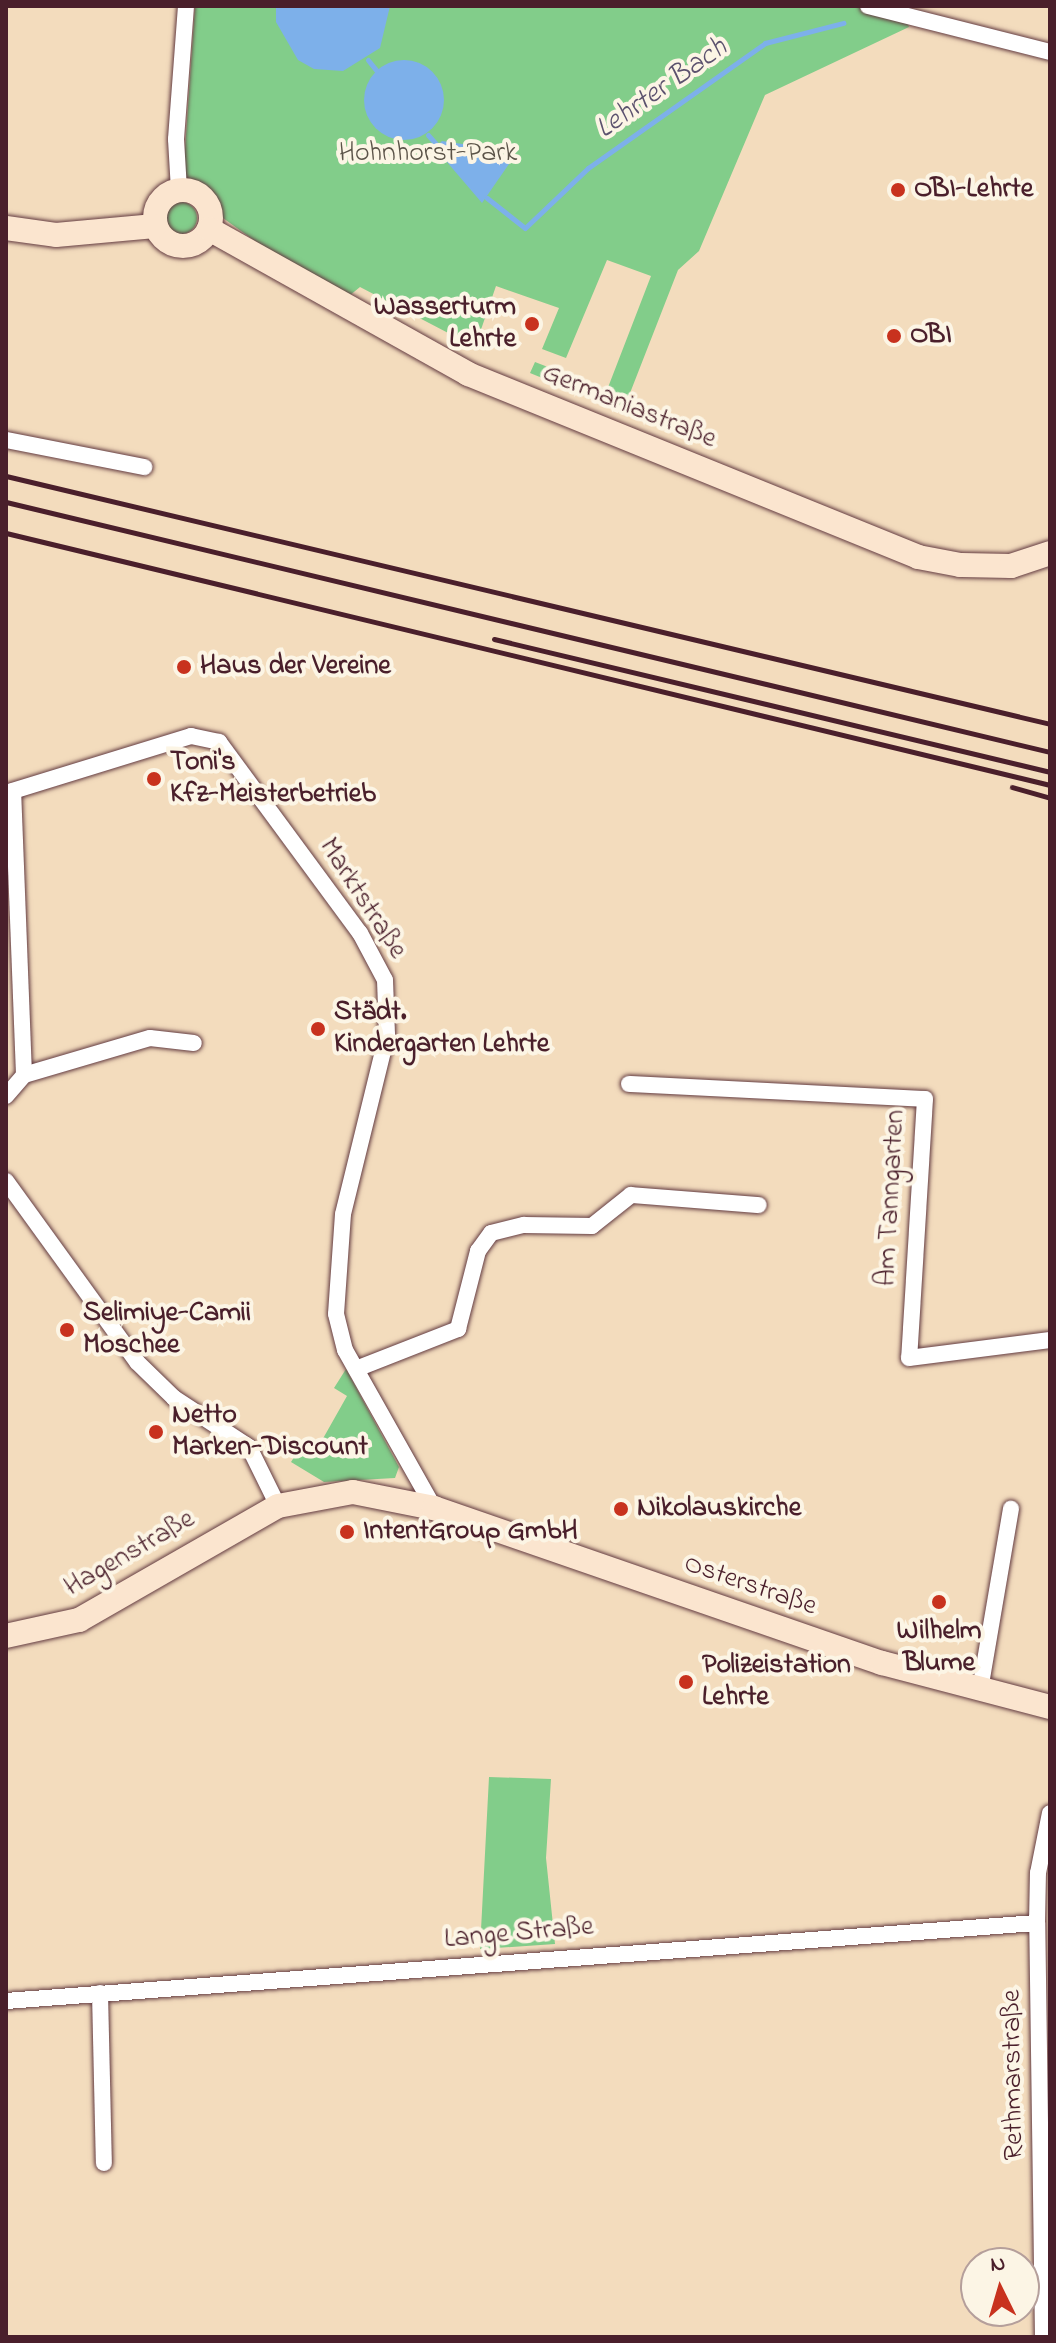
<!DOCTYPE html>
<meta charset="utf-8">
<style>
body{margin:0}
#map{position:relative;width:1056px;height:2343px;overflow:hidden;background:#f3dcbd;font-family:"Indie Flower",sans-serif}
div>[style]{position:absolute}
.green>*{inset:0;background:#82cd8a}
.round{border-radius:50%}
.water>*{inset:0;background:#7db0ea}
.stream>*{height:5px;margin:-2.5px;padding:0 2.5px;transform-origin:2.5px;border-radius:2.5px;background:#7db0ea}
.roads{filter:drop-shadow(0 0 2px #633b41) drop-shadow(0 0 2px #633b41)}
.street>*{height:16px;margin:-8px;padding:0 8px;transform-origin:8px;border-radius:8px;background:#fff}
.secondary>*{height:24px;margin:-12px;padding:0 12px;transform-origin:12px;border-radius:12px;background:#fbe5cf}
.secondary>.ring{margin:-12px;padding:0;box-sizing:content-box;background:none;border:24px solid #fbe5cf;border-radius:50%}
.rail>*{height:5px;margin:-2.5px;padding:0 2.5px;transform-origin:2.5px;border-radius:2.5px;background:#4a1f2b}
.dots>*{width:22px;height:22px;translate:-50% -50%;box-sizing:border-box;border:4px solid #fcf5e5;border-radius:50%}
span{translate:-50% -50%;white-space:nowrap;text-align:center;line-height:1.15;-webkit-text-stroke:8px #fcf5e5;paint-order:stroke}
.park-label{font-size:28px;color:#5b5348}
.poi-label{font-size:28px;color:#4a1f2b;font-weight:700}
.left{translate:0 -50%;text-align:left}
.right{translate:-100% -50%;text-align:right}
.street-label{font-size:28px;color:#4a1f2b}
.water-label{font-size:30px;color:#5c526e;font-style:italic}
.frame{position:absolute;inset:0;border:8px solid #4a1f2b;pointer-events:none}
.north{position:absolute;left:960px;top:2247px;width:80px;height:80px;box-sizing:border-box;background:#fcf5e5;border:2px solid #b59f9b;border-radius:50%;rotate:355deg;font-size:22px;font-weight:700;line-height:32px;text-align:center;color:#4a1f2b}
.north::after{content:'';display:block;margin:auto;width:28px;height:36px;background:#c8321e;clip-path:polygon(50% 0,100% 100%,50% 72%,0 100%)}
</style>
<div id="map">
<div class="green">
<i style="clip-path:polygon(195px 6px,902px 6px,909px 27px,765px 95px,699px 251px,678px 270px,623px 411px,530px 373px,535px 362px,607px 390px,651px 276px,607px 260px,566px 358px,542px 349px,559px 308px,496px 286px,475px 347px,360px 287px,349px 296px,269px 251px,223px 218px,213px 192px,183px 178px)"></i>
<i class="round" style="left:165px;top:202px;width:32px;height:32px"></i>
<i style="clip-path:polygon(346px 1369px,399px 1467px,395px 1478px,324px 1482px,291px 1462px,298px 1451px,312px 1458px,347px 1396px,334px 1388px)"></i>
<i style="clip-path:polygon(489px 1777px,551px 1779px,546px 1858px,555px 1944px,480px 1949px)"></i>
</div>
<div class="water">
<i style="clip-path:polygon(390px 6px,380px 48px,343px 71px,314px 69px,298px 60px,276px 22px,276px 6px)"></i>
<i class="round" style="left:364px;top:60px;width:80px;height:80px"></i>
<i style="clip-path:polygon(442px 141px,496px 149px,511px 161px,482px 203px,435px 148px)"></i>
</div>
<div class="stream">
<i style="left:368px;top:60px;width:13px;rotate:51deg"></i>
<i style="left:428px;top:135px;width:13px;rotate:48deg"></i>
<i style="left:487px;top:198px;width:48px;rotate:38.3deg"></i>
<i style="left:525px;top:228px;width:87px;rotate:-43.6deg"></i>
<i style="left:588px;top:168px;width:217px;rotate:-35.2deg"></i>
<i style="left:765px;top:43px;width:81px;rotate:-14.4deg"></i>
</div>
<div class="roads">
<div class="street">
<i style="left:868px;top:6px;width:188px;rotate:14.2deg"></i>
<i style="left:179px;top:190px;width:51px;rotate:-93.4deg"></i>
<i style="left:176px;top:139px;width:133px;rotate:-85.7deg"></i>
<i style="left:6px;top:440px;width:141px;rotate:11.1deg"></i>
<i style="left:6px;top:793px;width:194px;rotate:-17.1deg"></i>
<i style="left:191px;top:736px;width:29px;rotate:12deg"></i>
<i style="left:219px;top:742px;width:237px;rotate:53.6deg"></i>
<i style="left:360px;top:933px;width:53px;rotate:62deg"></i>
<i style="left:385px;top:980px;width:55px;rotate:87.9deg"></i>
<i style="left:387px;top:1035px;width:184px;rotate:103.8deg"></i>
<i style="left:343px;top:1214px;width:100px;rotate:94deg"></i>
<i style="left:336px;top:1314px;width:37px;rotate:76deg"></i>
<i style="left:345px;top:1350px;width:181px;rotate:60.6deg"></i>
<i style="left:24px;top:1075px;width:131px;rotate:-16.4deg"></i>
<i style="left:150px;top:1038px;width:44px;rotate:6.5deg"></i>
<i style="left:629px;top:1084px;width:296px;rotate:2.9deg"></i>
<i style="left:925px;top:1099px;width:259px;rotate:93.5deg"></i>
<i style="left:909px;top:1358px;width:142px;rotate:-7.3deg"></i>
<i style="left:6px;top:1096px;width:28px;rotate:-49deg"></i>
<i style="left:24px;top:1075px;width:284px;rotate:-92.2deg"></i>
<i style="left:6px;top:1181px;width:223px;rotate:54.1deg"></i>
<i style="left:137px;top:1362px;width:52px;rotate:44.2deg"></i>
<i style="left:174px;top:1398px;width:90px;rotate:33.2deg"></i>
<i style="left:249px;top:1447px;width:66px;rotate:63.8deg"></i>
<i style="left:356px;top:1369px;width:110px;rotate:-21.4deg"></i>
<i style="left:458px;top:1329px;width:81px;rotate:-75.6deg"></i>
<i style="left:478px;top:1251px;width:22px;rotate:-54deg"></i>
<i style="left:491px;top:1233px;width:34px;rotate:-14deg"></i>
<i style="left:524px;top:1225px;width:68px;rotate:0.8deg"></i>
<i style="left:592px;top:1226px;width:50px;rotate:-38.5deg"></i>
<i style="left:631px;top:1195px;width:128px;rotate:4.5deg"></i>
<i style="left:980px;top:1690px;width:184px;rotate:-80.3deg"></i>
<i style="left:100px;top:1993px;width:170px;rotate:88.7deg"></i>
<i style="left:6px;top:2001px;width:1034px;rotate:-4.33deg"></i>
<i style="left:1043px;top:2337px;width:414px;rotate:-90.8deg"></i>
<i style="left:1037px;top:1923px;width:50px;rotate:-88.9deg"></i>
<i style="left:1038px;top:1873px;width:61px;rotate:-78.7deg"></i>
</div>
<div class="secondary">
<i class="ring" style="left:155px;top:190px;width:32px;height:32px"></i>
<i style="left:6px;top:228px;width:50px;rotate:8deg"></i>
<i style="left:56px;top:235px;width:99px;rotate:-5.2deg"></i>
<i style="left:209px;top:229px;width:297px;rotate:29.2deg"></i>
<i style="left:468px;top:374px;width:486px;rotate:22.1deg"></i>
<i style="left:918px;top:557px;width:43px;rotate:10.8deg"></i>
<i style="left:960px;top:565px;width:51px;rotate:1.1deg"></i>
<i style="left:1011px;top:566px;width:41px;rotate:-18.4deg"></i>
<i style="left:6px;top:1636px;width:75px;rotate:-12.4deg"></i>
<i style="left:79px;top:1620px;width:229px;rotate:-29.8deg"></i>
<i style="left:278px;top:1506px;width:76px;rotate:-10.6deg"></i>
<i style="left:353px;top:1492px;width:83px;rotate:11.2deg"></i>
<i style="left:434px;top:1508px;width:474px;rotate:19.1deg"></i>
<i style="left:882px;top:1663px;width:174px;rotate:14.7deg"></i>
</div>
</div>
<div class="rail">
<i style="left:6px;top:476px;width:1073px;rotate:13.36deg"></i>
<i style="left:6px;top:502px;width:1074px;rotate:13.47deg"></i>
<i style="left:6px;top:533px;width:1074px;rotate:13.57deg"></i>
<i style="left:494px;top:639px;width:572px;rotate:13.45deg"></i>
<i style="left:1012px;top:787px;width:40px;rotate:16deg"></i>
</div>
<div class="dots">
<i style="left:898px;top:190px;background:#c8321e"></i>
<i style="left:532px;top:324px;background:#c8321e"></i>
<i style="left:894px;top:336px;background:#c8321e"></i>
<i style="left:184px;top:667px;background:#c8321e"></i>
<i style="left:154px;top:779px;background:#c8321e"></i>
<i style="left:318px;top:1029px;background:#c8321e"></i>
<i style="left:67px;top:1330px;background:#c8321e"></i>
<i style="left:156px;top:1432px;background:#c8321e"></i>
<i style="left:621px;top:1509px;background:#c8321e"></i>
<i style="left:347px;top:1532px;background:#c8321e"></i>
<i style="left:939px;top:1602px;background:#c8321e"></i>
<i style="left:686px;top:1682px;background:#c8321e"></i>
</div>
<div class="park-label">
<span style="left:428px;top:154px">Hohnhorst-Park</span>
</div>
<div class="poi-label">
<span class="left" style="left:914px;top:190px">OBI-Lehrte</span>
<span class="right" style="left:516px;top:324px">Wasserturm<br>Lehrte</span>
<span class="left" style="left:910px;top:336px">OBI</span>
<span class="left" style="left:200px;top:667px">Haus der Vereine</span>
<span class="left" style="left:170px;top:779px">Toni's<br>Kfz-Meisterbetrieb</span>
<span class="left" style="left:334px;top:1029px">Städt.<br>Kindergarten Lehrte</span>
<span class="left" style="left:83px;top:1330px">Selimiye-Camii<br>Moschee</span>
<span class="left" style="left:172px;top:1432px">Netto<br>Marken-Discount</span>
<span class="left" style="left:637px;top:1509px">Nikolauskirche</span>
<span class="left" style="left:363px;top:1532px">IntentGroup GmbH</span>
<span style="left:939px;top:1648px">Wilhelm<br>Blume</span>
<span class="left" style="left:702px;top:1682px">Polizeistation<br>Lehrte</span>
</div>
<div class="street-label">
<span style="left:629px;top:407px;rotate:22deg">Germaniastraße</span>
<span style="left:362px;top:899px;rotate:57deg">Marktstraße</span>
<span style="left:892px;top:1198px;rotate:-87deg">Am Tanngarten</span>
<span style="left:130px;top:1554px;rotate:-30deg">Hagenstraße</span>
<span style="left:750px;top:1586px;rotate:19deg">Osterstraße</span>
<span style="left:519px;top:1934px;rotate:-5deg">Lange Straße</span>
<span style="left:1014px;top:2075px;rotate:-91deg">Rethmarstraße</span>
</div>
<div class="water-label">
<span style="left:662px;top:89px;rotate:-35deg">Lehrter Bach</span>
</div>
<div class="frame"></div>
<div class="north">N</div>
</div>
